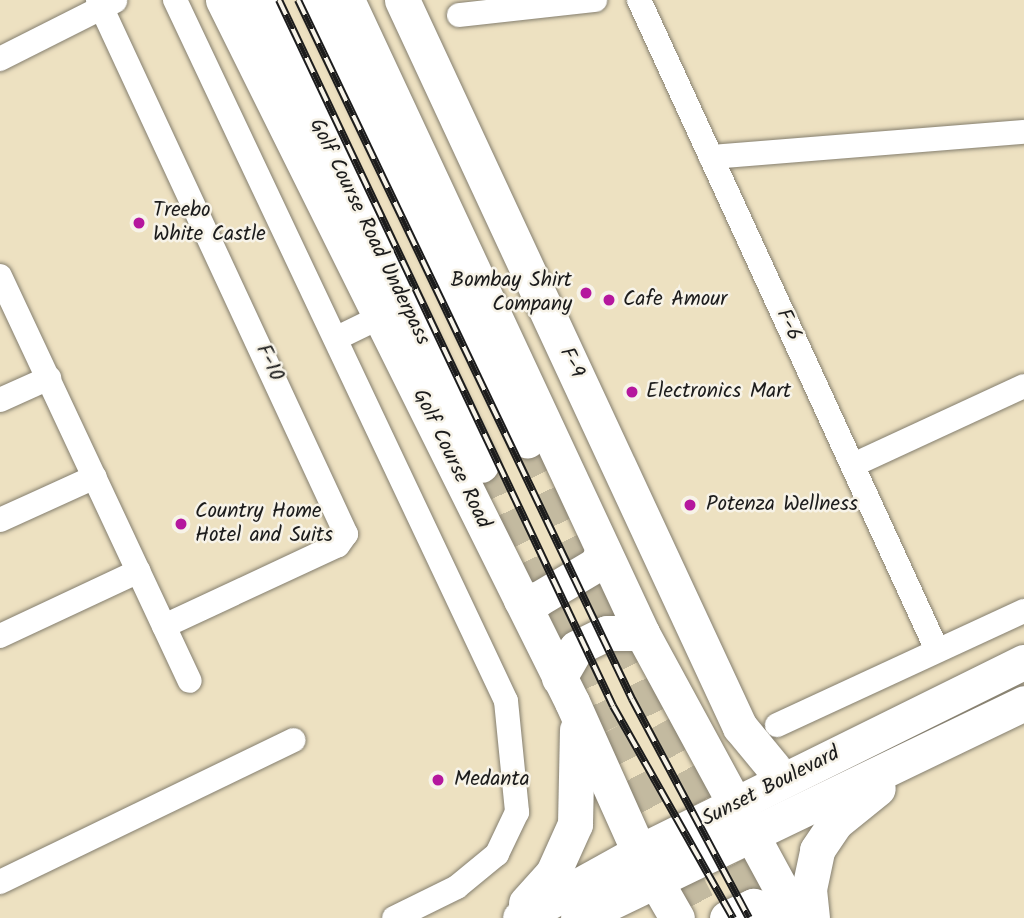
<!DOCTYPE html>
<style>
body{margin:0}
#map{position:relative;width:1024px;height:918px;overflow:hidden;background:#ede1c1;font-family:Kalam,sans-serif}
div>[style]{position:absolute}
.secondary-tunnel>*{height:35px;margin-top:-17.5px;transform-origin:0;background:repeating-linear-gradient(90deg,#c3baa0 0 35px,transparent 0 53px)}
.roads{filter:drop-shadow(0 0 2px #847e6e) drop-shadow(0 0 2px #847e6e)}
.street>*{height:24px;margin:-12px;padding:0 12px;transform-origin:12px;border-radius:12px;background:#fff}
.secondary>*{height:35px;margin:-17.5px;padding:0 17.5px;transform-origin:17.5px;border-radius:17.5px;background:#fff}
.rail>*{height:8px;margin-top:-4px;transform-origin:0;background:repeating-linear-gradient(90deg,#f7f3e8 0 16px,#1c1c1c 0 32px);box-sizing:border-box;border-block:2px solid #1c1c1c}
.dots>*{width:19px;height:19px;translate:-50% -50%;box-sizing:border-box;border:4px solid #f7f3e8;border-radius:50%}
span{translate:-50% -50%;white-space:nowrap;text-align:center;line-height:1.15;-webkit-text-stroke:5px #f7f3e8;paint-order:stroke}
.poi-label{font-size:21px;color:#1c1c1c}
.left{translate:0 -50%;text-align:left}
.right{translate:-100% -50%;text-align:right}
.street-label{font-size:21px;color:#1c1c1c}
</style>
<div id="map">
<div class="secondary-tunnel">
<i style="left:527px;top:441px;width:312px;rotate:64.3deg"></i>
<i style="left:662px;top:722px;width:224px;rotate:60.9deg"></i>
<i style="left:481px;top:465px;width:294px;rotate:64.7deg"></i>
<i style="left:607px;top:731px;width:211px;rotate:62.3deg"></i>
</div>
<div class="roads">
<div class="street">
<i style="left:98px;top:0;width:589px;rotate:65.09deg"></i>
<i style="left:346px;top:534px;width:14px;rotate:126deg"></i>
<i style="left:338px;top:545px;width:192px;rotate:155deg"></i>
<i style="left:175px;top:0;width:775px;rotate:64.72deg"></i>
<i style="left:506px;top:701px;width:112px;rotate:84.3deg"></i>
<i style="left:517px;top:812px;width:47px;rotate:115.5deg"></i>
<i style="left:497px;top:854px;width:52px;rotate:140.5deg"></i>
<i style="left:457px;top:887px;width:70px;rotate:153.8deg"></i>
<i style="left:639px;top:0;width:715px;rotate:65.37deg"></i>
<i style="left:459px;top:15px;width:137px;rotate:-6.3deg"></i>
<i style="left:0;top:59px;width:129px;rotate:-26.8deg"></i>
<i style="left:711px;top:157px;width:314px;rotate:-4.6deg"></i>
<i style="left:0;top:276px;width:447px;rotate:64.9deg"></i>
<i style="left:337px;top:338px;width:48px;rotate:-26deg"></i>
<i style="left:0;top:400px;width:54px;rotate:-24.2deg"></i>
<i style="left:853px;top:465px;width:188px;rotate:-24.8deg"></i>
<i style="left:0;top:520px;width:104px;rotate:-24.4deg"></i>
<i style="left:0;top:636px;width:153px;rotate:-25.1deg"></i>
<i style="left:777px;top:725px;width:272px;rotate:-24.8deg"></i>
<i style="left:0;top:882px;width:326px;rotate:-25.8deg"></i>
</div>
<div class="secondary">
<i style="left:223px;top:0;width:784px;rotate:63.57deg"></i>
<i style="left:572px;top:702px;width:164px;rotate:65.9deg"></i>
<i style="left:639px;top:852px;width:76px;rotate:60.1deg"></i>
<i style="left:257px;top:0;width:516px;rotate:64.28deg"></i>
<i style="left:317px;top:0;width:488px;rotate:64.5deg"></i>
<i style="left:347px;top:0;width:698px;rotate:65.01deg"></i>
<i style="left:642px;top:633px;width:324px;rotate:61.5deg"></i>
<i style="left:402px;top:0;width:802px;rotate:65.07deg"></i>
<i style="left:740px;top:727px;width:52px;rotate:50.5deg"></i>
<i style="left:521px;top:600px;width:17px;rotate:-3deg"></i>
<i style="left:538px;top:599px;width:69px;rotate:-30.7deg"></i>
<i style="left:597px;top:564px;width:15px;rotate:-67deg"></i>
<i style="left:559px;top:678px;width:34px;rotate:-60deg"></i>
<i style="left:576px;top:648px;width:34px;rotate:-26deg"></i>
<i style="left:607px;top:633px;width:35px"></i>
<i style="left:526px;top:903px;width:40px;rotate:-48deg"></i>
<i style="left:553px;top:873px;width:54px;rotate:-65.8deg"></i>
<i style="left:575px;top:824px;width:94px;rotate:-88.8deg"></i>
<i style="left:520px;top:918px;width:136px;rotate:-29deg"></i>
<i style="left:639px;top:852px;width:429px;rotate:-26.3deg"></i>
<i style="left:578px;top:918px;width:495px;rotate:-25.7deg"></i>
<i style="left:727px;top:918px;width:29px;rotate:-25deg"></i>
<i style="left:753px;top:906px;width:44px;rotate:13.1deg"></i>
<i style="left:812px;top:918px;width:29px;rotate:-96deg"></i>
<i style="left:809px;top:889px;width:40px;rotate:-78deg"></i>
<i style="left:817px;top:850px;width:32px;rotate:-56deg"></i>
<i style="left:835px;top:823px;width:55px;rotate:-39.1deg"></i>
</div>
</div>
<div class="rail">
<i style="left:279px;top:0;width:781px;rotate:64.68deg"></i>
<i style="left:613px;top:706px;width:244px;rotate:60.5deg"></i>
<i style="left:298px;top:0;width:775px;rotate:64.46deg"></i>
<i style="left:632px;top:699px;width:248px;rotate:61.9deg"></i>
</div>
<div class="dots">
<i style="left:139px;top:223px;background:#b5179e"></i>
<i style="left:586px;top:293px;background:#b5179e"></i>
<i style="left:609px;top:300px;background:#b5179e"></i>
<i style="left:632px;top:392px;background:#b5179e"></i>
<i style="left:690px;top:505px;background:#b5179e"></i>
<i style="left:181px;top:524px;background:#b5179e"></i>
<i style="left:438px;top:780px;background:#b5179e"></i>
</div>
<div class="poi-label">
<span class="left" style="left:153px;top:223px">Treebo<br>White Castle</span>
<span class="right" style="left:572px;top:293px">Bombay Shirt<br>Company</span>
<span class="left" style="left:623px;top:300px">Cafe Amour</span>
<span class="left" style="left:646px;top:392px">Electronics Mart</span>
<span class="left" style="left:706px;top:505px">Potenza Wellness</span>
<span class="left" style="left:195px;top:524px">Country Home<br>Hotel and Suits</span>
<span class="left" style="left:454px;top:780px">Medanta</span>
</div>
<div class="street-label">
<span style="left:369px;top:232px;rotate:64deg">Golf Course Road Underpass</span>
<span style="left:788px;top:325px;rotate:65deg">F-6</span>
<span style="left:269px;top:363px;rotate:65deg">F-10</span>
<span style="left:571px;top:363px;rotate:65deg">F-9</span>
<span style="left:451px;top:459px;rotate:64deg">Golf Course Road</span>
<span style="left:771px;top:787px;rotate:-27deg">Sunset Boulevard</span>
</div>
</div>
